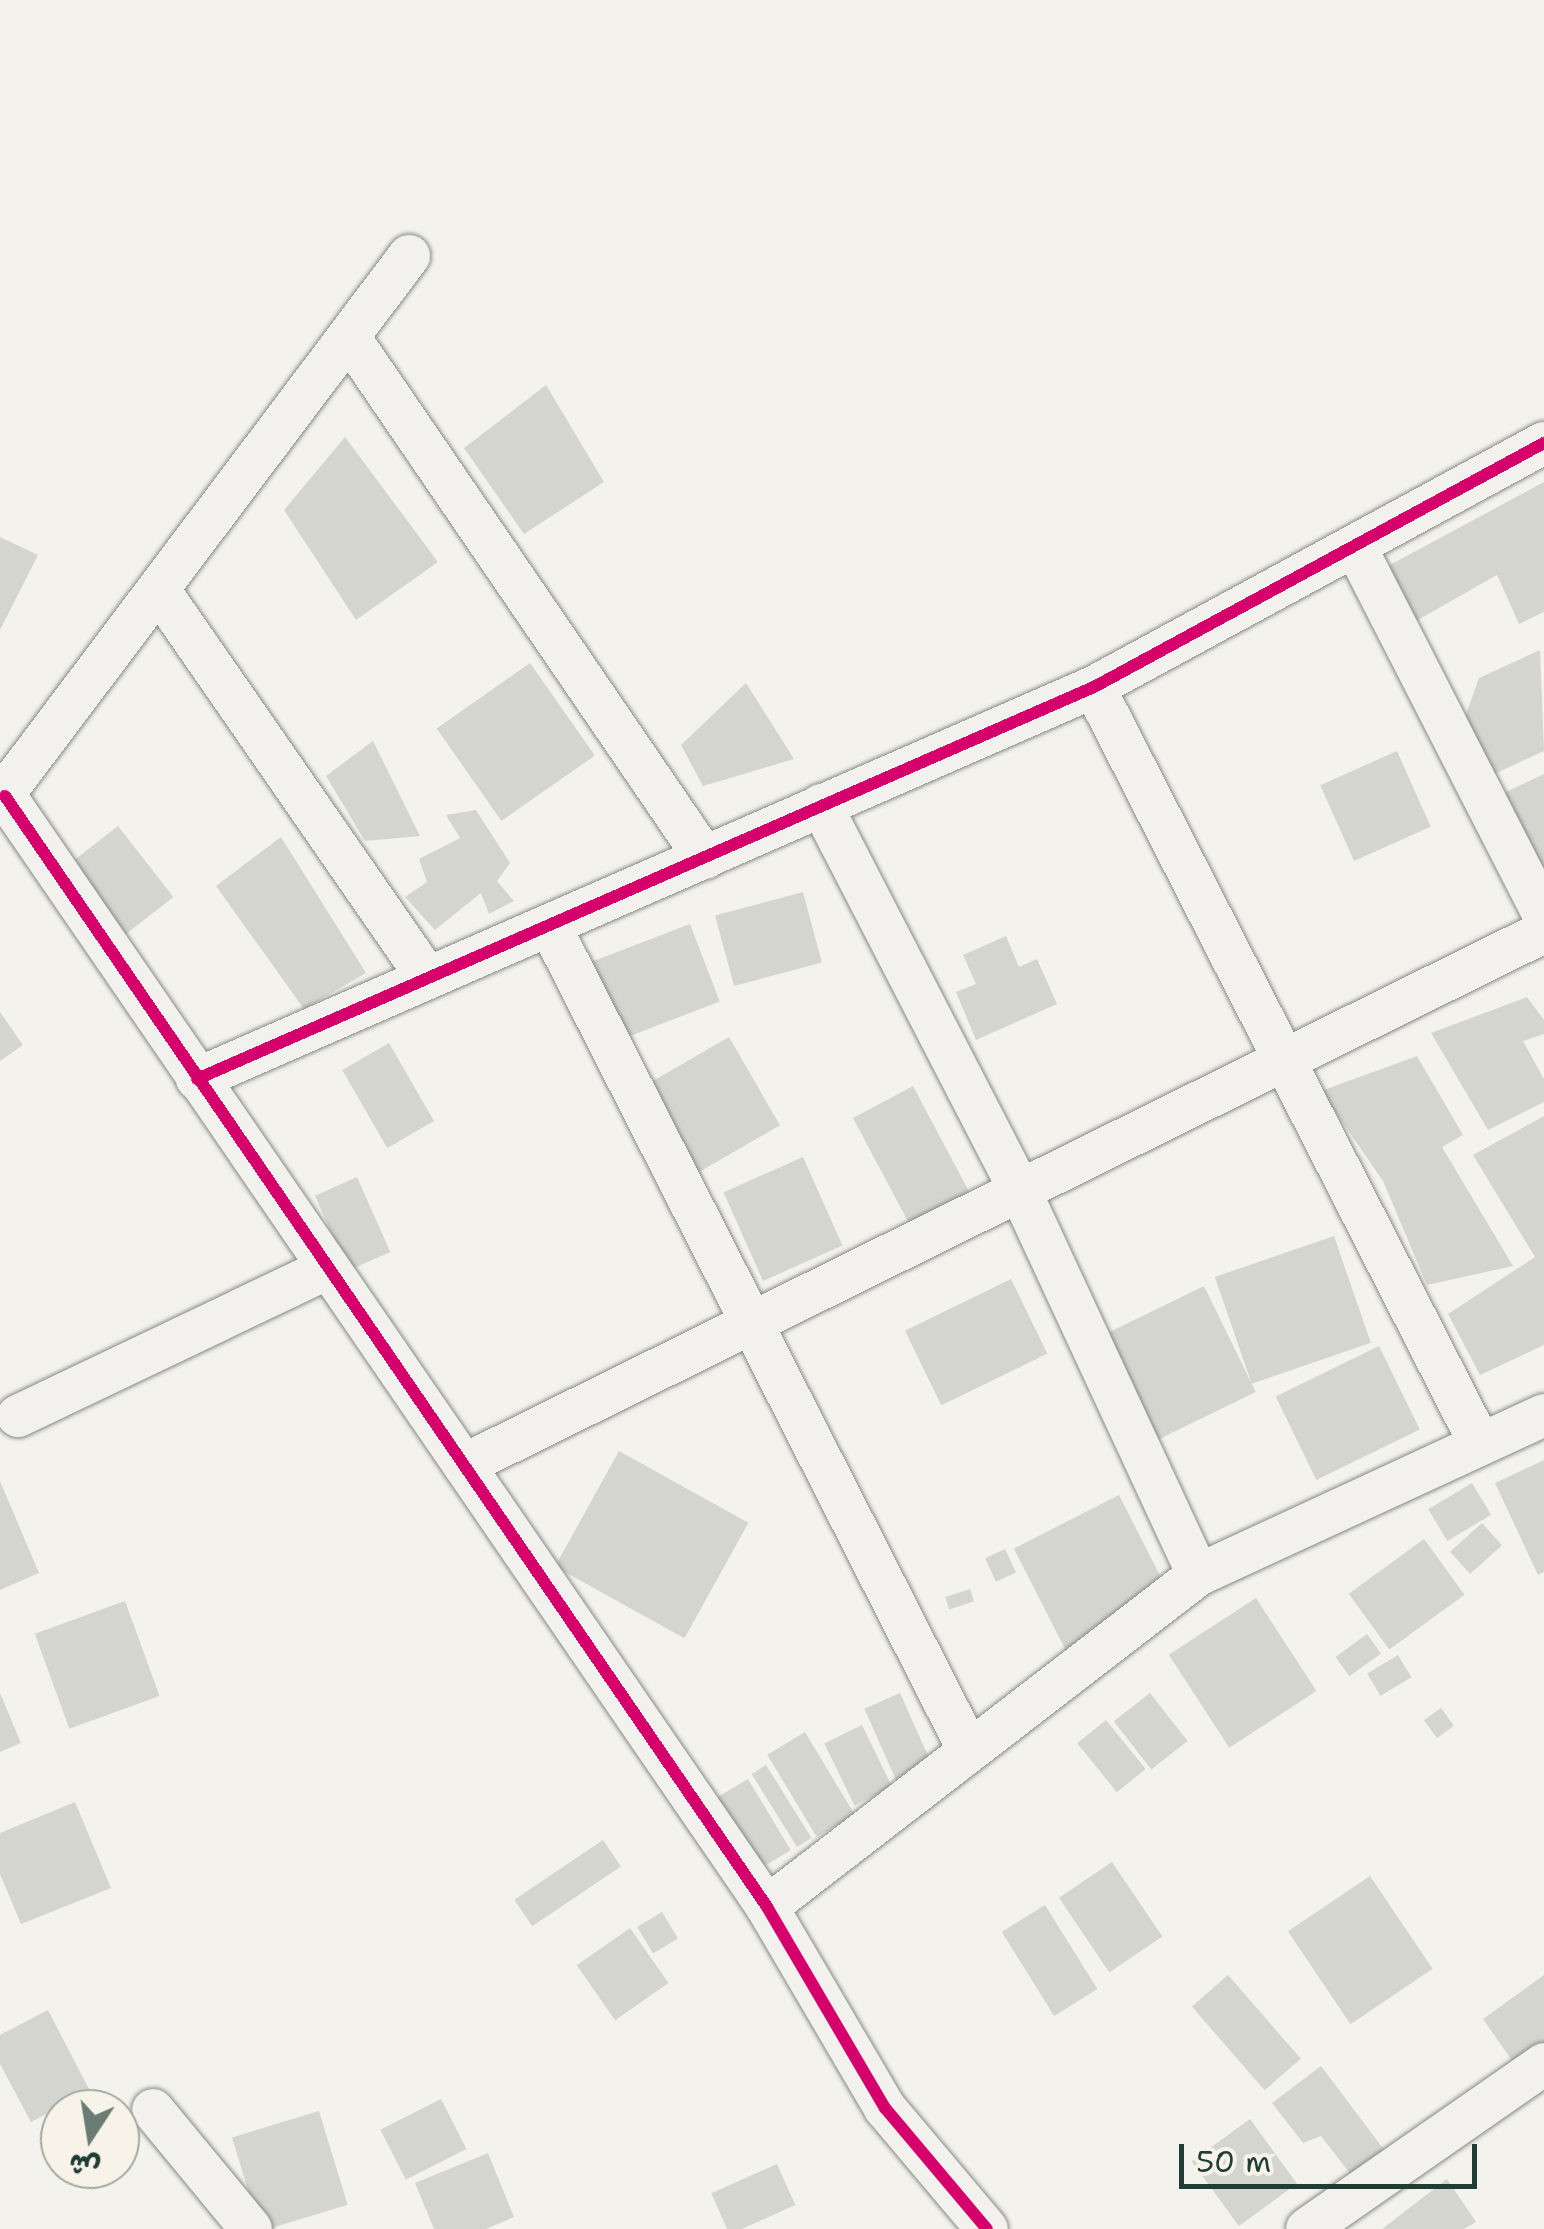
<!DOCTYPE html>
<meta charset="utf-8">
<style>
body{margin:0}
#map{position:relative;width:1544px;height:2229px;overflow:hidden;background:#f4f2ec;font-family:"Shantell Sans","Playpen Sans Arabic",sans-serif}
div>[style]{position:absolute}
.building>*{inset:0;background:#d5d5d0;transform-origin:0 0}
.roads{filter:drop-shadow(0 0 2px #848985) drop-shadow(0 0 2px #848985)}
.minor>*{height:42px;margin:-21px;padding:0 21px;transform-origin:21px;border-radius:21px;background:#f2f1ed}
.cycleway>*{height:12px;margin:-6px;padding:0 6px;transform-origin:6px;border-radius:6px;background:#d6006c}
span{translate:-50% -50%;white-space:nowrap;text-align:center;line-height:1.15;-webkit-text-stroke:8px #f7f3e8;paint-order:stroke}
.north{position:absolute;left:40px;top:2089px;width:100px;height:100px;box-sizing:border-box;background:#f7f3e8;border:2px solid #a1aaa0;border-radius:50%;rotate:192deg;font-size:28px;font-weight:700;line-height:40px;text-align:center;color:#1f3d34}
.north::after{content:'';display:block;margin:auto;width:35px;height:45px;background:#6a7c74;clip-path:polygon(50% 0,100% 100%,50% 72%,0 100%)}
.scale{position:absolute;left:1179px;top:2144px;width:298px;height:45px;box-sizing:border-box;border:5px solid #1f3d34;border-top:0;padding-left:12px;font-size:30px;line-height:35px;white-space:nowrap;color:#1f3d34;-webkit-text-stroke:8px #f7f3e8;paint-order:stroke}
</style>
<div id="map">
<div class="building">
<i style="clip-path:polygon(546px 385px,604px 482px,524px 534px,464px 448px)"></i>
<i style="clip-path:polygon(345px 437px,438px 562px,356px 620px,284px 510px)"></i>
<i style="clip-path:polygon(1544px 482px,1544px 612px,1519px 624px,1497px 575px,1393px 634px,1362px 580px)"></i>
<i style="clip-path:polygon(0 537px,38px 555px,0 630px)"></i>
<i style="clip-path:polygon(1540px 650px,1544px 751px,1492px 775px,1465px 717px,1479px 678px)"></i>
<i style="left:530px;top:663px;width:113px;height:114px;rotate:55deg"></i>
<i style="clip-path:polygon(746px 683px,794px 759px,703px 786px,681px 745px)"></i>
<i style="clip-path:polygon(373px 741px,420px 836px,365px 841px,326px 776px)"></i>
<i style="left:1397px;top:751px;width:83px;height:84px;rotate:66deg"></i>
<i style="clip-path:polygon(1544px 774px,1544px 876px,1504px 793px)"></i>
<i style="clip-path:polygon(476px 810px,510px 863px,497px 881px,514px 901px,489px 914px,481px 893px,435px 930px,405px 897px,427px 882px,419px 859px,460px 838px,446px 815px)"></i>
<i style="left:118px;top:826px;width:90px;height:63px;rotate:52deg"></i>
<i style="clip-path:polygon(281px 837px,366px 973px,304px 1009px,216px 886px)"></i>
<i style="left:803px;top:892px;width:73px;height:91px;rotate:75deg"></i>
<i style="left:690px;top:924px;width:83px;height:106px;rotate:69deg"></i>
<i style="clip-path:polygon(1006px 936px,1019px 967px,1037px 959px,1057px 1004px,976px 1040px,956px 992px,976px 984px,963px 955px)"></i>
<i style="clip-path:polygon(1527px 997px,1544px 1020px,1544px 1034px,1523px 1041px,1544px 1079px,1544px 1102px,1488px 1130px,1431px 1033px)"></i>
<i style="clip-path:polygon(0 1012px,23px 1045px,0 1061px)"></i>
<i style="left:729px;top:1037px;width:102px;height:96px;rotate:60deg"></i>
<i style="left:389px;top:1043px;width:90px;height:54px;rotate:60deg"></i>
<i style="clip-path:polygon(1417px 1056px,1463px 1135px,1442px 1147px,1513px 1266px,1427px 1285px,1383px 1181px,1321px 1091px)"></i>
<i style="left:913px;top:1086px;width:129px;height:68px;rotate:62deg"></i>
<i style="clip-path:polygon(1544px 1116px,1544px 1345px,1480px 1375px,1448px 1314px,1535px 1257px,1473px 1155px)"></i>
<i style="left:803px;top:1157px;width:97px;height:87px;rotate:66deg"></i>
<i style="left:357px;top:1177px;width:82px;height:46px;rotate:66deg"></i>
<i style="left:1334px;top:1236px;width:113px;height:126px;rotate:71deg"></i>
<i style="left:1011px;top:1279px;width:83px;height:118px;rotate:64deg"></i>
<i style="left:1204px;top:1286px;width:118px;height:109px;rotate:64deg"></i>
<i style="left:1379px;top:1346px;width:93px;height:115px;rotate:64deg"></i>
<i style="left:619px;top:1451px;width:148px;height:132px;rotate:29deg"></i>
<i style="clip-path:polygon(1544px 1460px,1544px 1572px,1538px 1575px,1495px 1483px)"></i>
<i style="clip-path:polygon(0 1481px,39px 1573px,0 1590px)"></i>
<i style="left:1472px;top:1483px;width:37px;height:51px;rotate:59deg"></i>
<i style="left:1119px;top:1495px;width:115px;height:118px;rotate:63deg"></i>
<i style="left:1482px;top:1523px;width:30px;height:43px;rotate:48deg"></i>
<i style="left:1424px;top:1539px;width:69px;height:93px;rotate:54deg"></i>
<i style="left:1005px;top:1549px;width:26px;height:22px;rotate:65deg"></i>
<i style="left:970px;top:1589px;width:13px;height:26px;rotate:72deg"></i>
<i style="left:1256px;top:1598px;width:111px;height:104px;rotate:57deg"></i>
<i style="left:125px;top:1601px;width:101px;height:96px;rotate:70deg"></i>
<i style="left:1367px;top:1634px;width:24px;height:39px;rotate:54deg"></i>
<i style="left:1398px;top:1655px;width:26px;height:36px;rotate:59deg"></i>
<i style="clip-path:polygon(0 1693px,21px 1743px,0 1752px)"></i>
<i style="left:900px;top:1693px;width:80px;height:39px;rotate:66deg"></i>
<i style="left:1150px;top:1693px;width:61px;height:46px;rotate:52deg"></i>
<i style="left:1441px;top:1708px;width:22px;height:21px;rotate:54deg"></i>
<i style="left:1106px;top:1720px;width:63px;height:37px;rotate:51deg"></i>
<i style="left:862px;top:1725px;width:69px;height:42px;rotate:64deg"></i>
<i style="left:805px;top:1732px;width:96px;height:44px;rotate:59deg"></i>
<i style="left:766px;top:1765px;width:86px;height:17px;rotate:58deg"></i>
<i style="left:748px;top:1779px;width:83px;height:41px;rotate:59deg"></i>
<i style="clip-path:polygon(75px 1802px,111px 1888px,21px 1924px,0 1874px,0 1833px)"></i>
<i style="left:603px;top:1840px;width:32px;height:107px;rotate:56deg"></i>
<i style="left:1112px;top:1862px;width:90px;height:64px;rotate:56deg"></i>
<i style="left:1370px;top:1876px;width:112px;height:99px;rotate:56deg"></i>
<i style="left:1045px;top:1905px;width:99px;height:51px;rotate:58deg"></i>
<i style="left:662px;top:1912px;width:31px;height:29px;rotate:59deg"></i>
<i style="left:630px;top:1928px;width:67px;height:65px;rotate:55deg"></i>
<i style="left:1228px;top:1975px;width:111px;height:48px;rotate:49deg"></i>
<i style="clip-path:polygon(1544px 1975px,1544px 2055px,1520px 2072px,1483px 2019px)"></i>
<i style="clip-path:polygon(48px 2010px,90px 2091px,31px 2122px,0 2064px,0 2035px)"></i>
<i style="clip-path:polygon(1321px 2066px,1385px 2151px,1352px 2176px,1321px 2136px,1303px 2143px,1272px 2103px)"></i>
<i style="left:441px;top:2099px;width:56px;height:68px;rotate:63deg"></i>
<i style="left:319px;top:2111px;width:98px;height:91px;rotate:73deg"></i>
<i style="left:1250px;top:2119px;width:80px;height:72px;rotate:54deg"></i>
<i style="clip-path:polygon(488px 2153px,514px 2217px,486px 2229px,434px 2229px,415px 2183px)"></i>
<i style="left:777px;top:2164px;width:45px;height:72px;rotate:66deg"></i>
<i style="clip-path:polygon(1447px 2179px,1476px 2222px,1464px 2229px,1382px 2229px)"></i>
</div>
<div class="roads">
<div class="minor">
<i style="left:349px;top:337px;width:631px;rotate:55.66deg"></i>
<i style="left:1355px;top:546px;width:415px;rotate:62.9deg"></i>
<i style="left:159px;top:590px;width:472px;rotate:55.3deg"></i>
<i style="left:1094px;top:687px;width:850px;rotate:62.98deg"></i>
<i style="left:5px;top:796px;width:1347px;rotate:55.55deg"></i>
<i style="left:767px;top:1907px;width:233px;rotate:59.6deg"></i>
<i style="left:885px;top:2108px;width:158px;rotate:49.9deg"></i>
<i style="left:0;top:799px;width:680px;rotate:-53.01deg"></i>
<i style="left:821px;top:805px;width:434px;rotate:62.7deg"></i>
<i style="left:1020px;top:1191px;width:423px;rotate:65.1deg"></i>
<i style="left:550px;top:926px;width:925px;rotate:63.07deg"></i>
<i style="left:197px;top:1079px;width:979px;rotate:-23.61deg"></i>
<i style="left:1094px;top:687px;width:512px;rotate:-28.47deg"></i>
<i style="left:18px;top:1416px;width:344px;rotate:-25.5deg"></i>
<i style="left:464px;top:1465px;width:1204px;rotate:-26.27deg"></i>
<i style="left:767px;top:1907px;width:544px;rotate:-37.61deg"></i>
<i style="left:1198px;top:1575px;width:381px;rotate:-24.8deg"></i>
<i style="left:153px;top:2110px;width:154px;rotate:50.5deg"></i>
<i style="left:1307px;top:2229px;width:289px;rotate:-34.8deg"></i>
</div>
</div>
<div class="cycleway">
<i style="left:5px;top:796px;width:1347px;rotate:55.55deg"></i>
<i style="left:767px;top:1907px;width:233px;rotate:59.6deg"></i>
<i style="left:885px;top:2108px;width:158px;rotate:49.9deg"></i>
<i style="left:197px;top:1079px;width:979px;rotate:-23.61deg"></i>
<i style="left:1094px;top:687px;width:512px;rotate:-28.47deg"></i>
</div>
<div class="north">ش</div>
<div class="scale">50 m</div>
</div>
